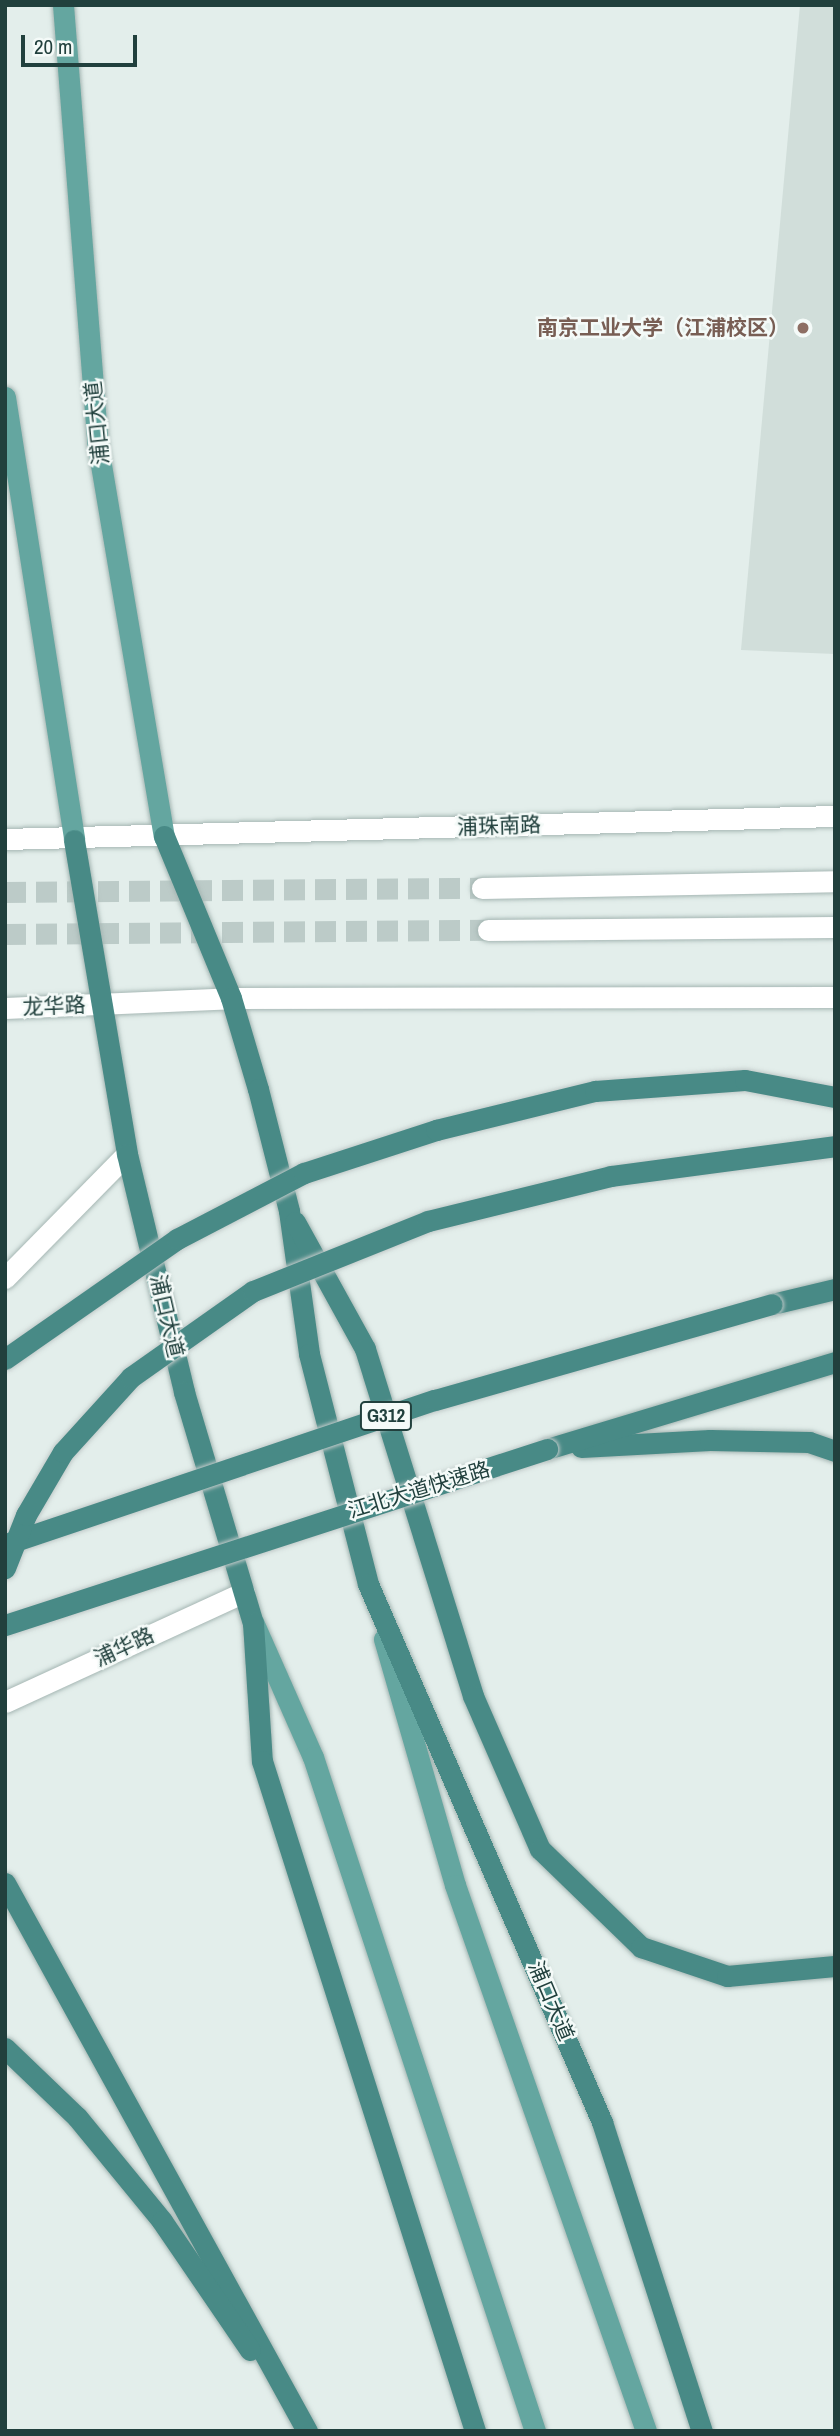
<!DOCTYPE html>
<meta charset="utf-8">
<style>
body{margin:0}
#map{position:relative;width:840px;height:2436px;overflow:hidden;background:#e3eeeb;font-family:"Archivo Narrow","Noto Sans SC",sans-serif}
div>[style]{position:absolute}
.built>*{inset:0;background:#d1deda}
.tertiary-tunnel>*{height:21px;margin-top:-10.5px;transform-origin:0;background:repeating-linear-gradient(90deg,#bccbc8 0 21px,transparent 0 31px)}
.roads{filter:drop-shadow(0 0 2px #a5b6b3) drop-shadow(0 0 2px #a5b6b3)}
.tertiary>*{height:21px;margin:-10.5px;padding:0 10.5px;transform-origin:10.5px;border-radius:10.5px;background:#fff}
.primary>*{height:21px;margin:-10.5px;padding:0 10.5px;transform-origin:10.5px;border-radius:10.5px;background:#64a6a0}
.trunk>*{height:21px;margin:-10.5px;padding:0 10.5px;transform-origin:10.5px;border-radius:10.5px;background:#488a86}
.bridges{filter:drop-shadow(0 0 2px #c1cac9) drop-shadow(0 0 2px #c1cac9)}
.trunk-bridge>*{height:21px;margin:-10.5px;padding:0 10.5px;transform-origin:10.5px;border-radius:10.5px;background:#488a86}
.dots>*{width:19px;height:19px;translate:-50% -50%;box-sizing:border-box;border:4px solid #f4faf8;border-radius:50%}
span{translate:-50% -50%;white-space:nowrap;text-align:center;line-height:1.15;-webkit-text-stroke:5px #f4faf8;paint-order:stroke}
.shield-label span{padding:2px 5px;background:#f4faf8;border:2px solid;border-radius:5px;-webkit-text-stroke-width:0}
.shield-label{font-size:19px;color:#21403d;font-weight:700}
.education-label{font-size:21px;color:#785e54;font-weight:700}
.right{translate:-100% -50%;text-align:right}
.street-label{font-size:21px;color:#21403d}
.frame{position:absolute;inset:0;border:7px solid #21403d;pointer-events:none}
.scale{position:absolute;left:21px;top:35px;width:116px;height:32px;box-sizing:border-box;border:4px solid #21403d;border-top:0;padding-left:9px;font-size:21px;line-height:24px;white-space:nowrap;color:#21403d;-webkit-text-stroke:5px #f4faf8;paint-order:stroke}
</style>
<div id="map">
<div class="built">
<i style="clip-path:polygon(800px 5px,835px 5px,835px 654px,741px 650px)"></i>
</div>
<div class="tertiary-tunnel">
<i style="left:5px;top:892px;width:477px;rotate:-0.5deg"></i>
<i style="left:5px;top:934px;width:483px;rotate:-0.5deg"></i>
</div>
<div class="roads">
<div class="tertiary">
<i style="left:5px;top:839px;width:830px;rotate:-1.59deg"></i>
<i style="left:482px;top:888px;width:353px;rotate:-1.1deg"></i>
<i style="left:488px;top:930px;width:347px;rotate:-0.5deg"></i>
<i style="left:5px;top:1008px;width:226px;rotate:-2.5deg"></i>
<i style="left:231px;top:998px;width:604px;rotate:-0.09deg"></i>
<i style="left:5px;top:1278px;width:174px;rotate:-45.5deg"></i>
<i style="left:5px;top:1702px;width:263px;rotate:-24.7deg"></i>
</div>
<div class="primary">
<i style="left:63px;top:5px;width:443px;rotate:85.5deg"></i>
<i style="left:98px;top:447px;width:395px;rotate:80.4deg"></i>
<i style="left:5px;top:397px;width:448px;rotate:81.1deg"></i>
<i style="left:254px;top:1624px;width:145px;rotate:66.1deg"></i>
<i style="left:313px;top:1757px;width:710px;rotate:71.77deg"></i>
<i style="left:384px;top:1639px;width:256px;rotate:73.9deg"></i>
<i style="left:455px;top:1885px;width:578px;rotate:70.72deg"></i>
</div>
<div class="trunk">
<i style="left:164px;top:836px;width:175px;rotate:67.5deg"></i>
<i style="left:231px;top:998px;width:95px;rotate:73.5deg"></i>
<i style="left:258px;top:1089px;width:126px;rotate:75.7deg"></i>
<i style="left:289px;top:1211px;width:144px;rotate:82deg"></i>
<i style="left:309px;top:1354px;width:237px;rotate:75.6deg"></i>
<i style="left:368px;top:1584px;width:587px;rotate:66.49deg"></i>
<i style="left:602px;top:2122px;width:325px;rotate:72.1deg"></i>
<i style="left:74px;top:840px;width:318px;rotate:80.4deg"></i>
<i style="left:127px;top:1154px;width:245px;rotate:76.5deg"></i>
<i style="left:184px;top:1392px;width:241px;rotate:73.4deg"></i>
<i style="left:253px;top:1623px;width:138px;rotate:86.3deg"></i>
<i style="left:262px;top:1761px;width:703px;rotate:72.36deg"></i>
<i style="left:295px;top:1222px;width:145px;rotate:61.1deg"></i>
<i style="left:365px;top:1349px;width:363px;rotate:72.7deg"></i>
<i style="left:473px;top:1696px;width:167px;rotate:66.4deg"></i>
<i style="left:540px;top:1849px;width:141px;rotate:44.1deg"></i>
<i style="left:641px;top:1947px;width:91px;rotate:18.6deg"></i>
<i style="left:727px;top:1976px;width:108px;rotate:-5.3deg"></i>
<i style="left:772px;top:1304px;width:65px;rotate:-13.4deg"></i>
<i style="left:581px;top:1447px;width:129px;rotate:-3.1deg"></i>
<i style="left:710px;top:1440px;width:99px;rotate:1.2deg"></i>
<i style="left:809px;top:1442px;width:28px;rotate:19deg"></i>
<i style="left:547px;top:1449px;width:301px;rotate:-16.8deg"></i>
<i style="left:5px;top:1883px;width:626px;rotate:61.14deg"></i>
<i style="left:5px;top:2048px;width:100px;rotate:43.8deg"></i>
<i style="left:77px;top:2117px;width:134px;rotate:50.7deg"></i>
<i style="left:162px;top:2221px;width:156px;rotate:55.7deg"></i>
</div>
</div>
<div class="bridges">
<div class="trunk-bridge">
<i style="left:5px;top:1359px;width:210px;rotate:-34.9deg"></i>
<i style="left:177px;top:1239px;width:143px;rotate:-27.5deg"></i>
<i style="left:304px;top:1173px;width:139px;rotate:-18deg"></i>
<i style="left:436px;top:1130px;width:164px;rotate:-13.8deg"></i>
<i style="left:595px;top:1091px;width:150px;rotate:-4.2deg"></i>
<i style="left:745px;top:1080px;width:92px;rotate:10.7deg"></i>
<i style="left:9px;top:1543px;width:449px;rotate:-18.6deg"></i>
<i style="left:435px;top:1400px;width:350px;rotate:-15.9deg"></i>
<i style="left:5px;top:1568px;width:57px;rotate:-68.4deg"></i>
<i style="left:26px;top:1515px;width:73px;rotate:-59.6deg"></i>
<i style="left:63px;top:1452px;width:101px;rotate:-47.8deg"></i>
<i style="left:131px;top:1377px;width:149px;rotate:-35.2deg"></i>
<i style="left:253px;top:1291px;width:188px;rotate:-21.8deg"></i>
<i style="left:428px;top:1221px;width:188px;rotate:-13.8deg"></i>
<i style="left:611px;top:1176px;width:226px;rotate:-7.6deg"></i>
<i style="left:5px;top:1625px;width:570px;rotate:-17.99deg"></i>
</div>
</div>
<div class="dots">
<i style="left:803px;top:328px;background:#8d6e63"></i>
</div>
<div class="shield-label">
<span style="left:386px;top:1416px">G312</span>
</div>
<div class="education-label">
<span class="right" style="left:789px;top:328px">南京工业大学（江浦校区）</span>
</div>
<div class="street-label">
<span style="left:97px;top:423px;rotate:-96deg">浦口大道</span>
<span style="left:499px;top:826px;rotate:-2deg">浦珠南路</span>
<span style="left:54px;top:1006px;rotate:-2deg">龙华路</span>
<span style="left:167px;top:1316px;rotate:77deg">浦口大道</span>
<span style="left:419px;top:1490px;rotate:-17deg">江北大道快速路</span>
<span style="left:124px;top:1647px;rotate:-25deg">浦华路</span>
<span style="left:551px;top:2001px;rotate:67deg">浦口大道</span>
</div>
<div class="frame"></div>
<div class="scale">20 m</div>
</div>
